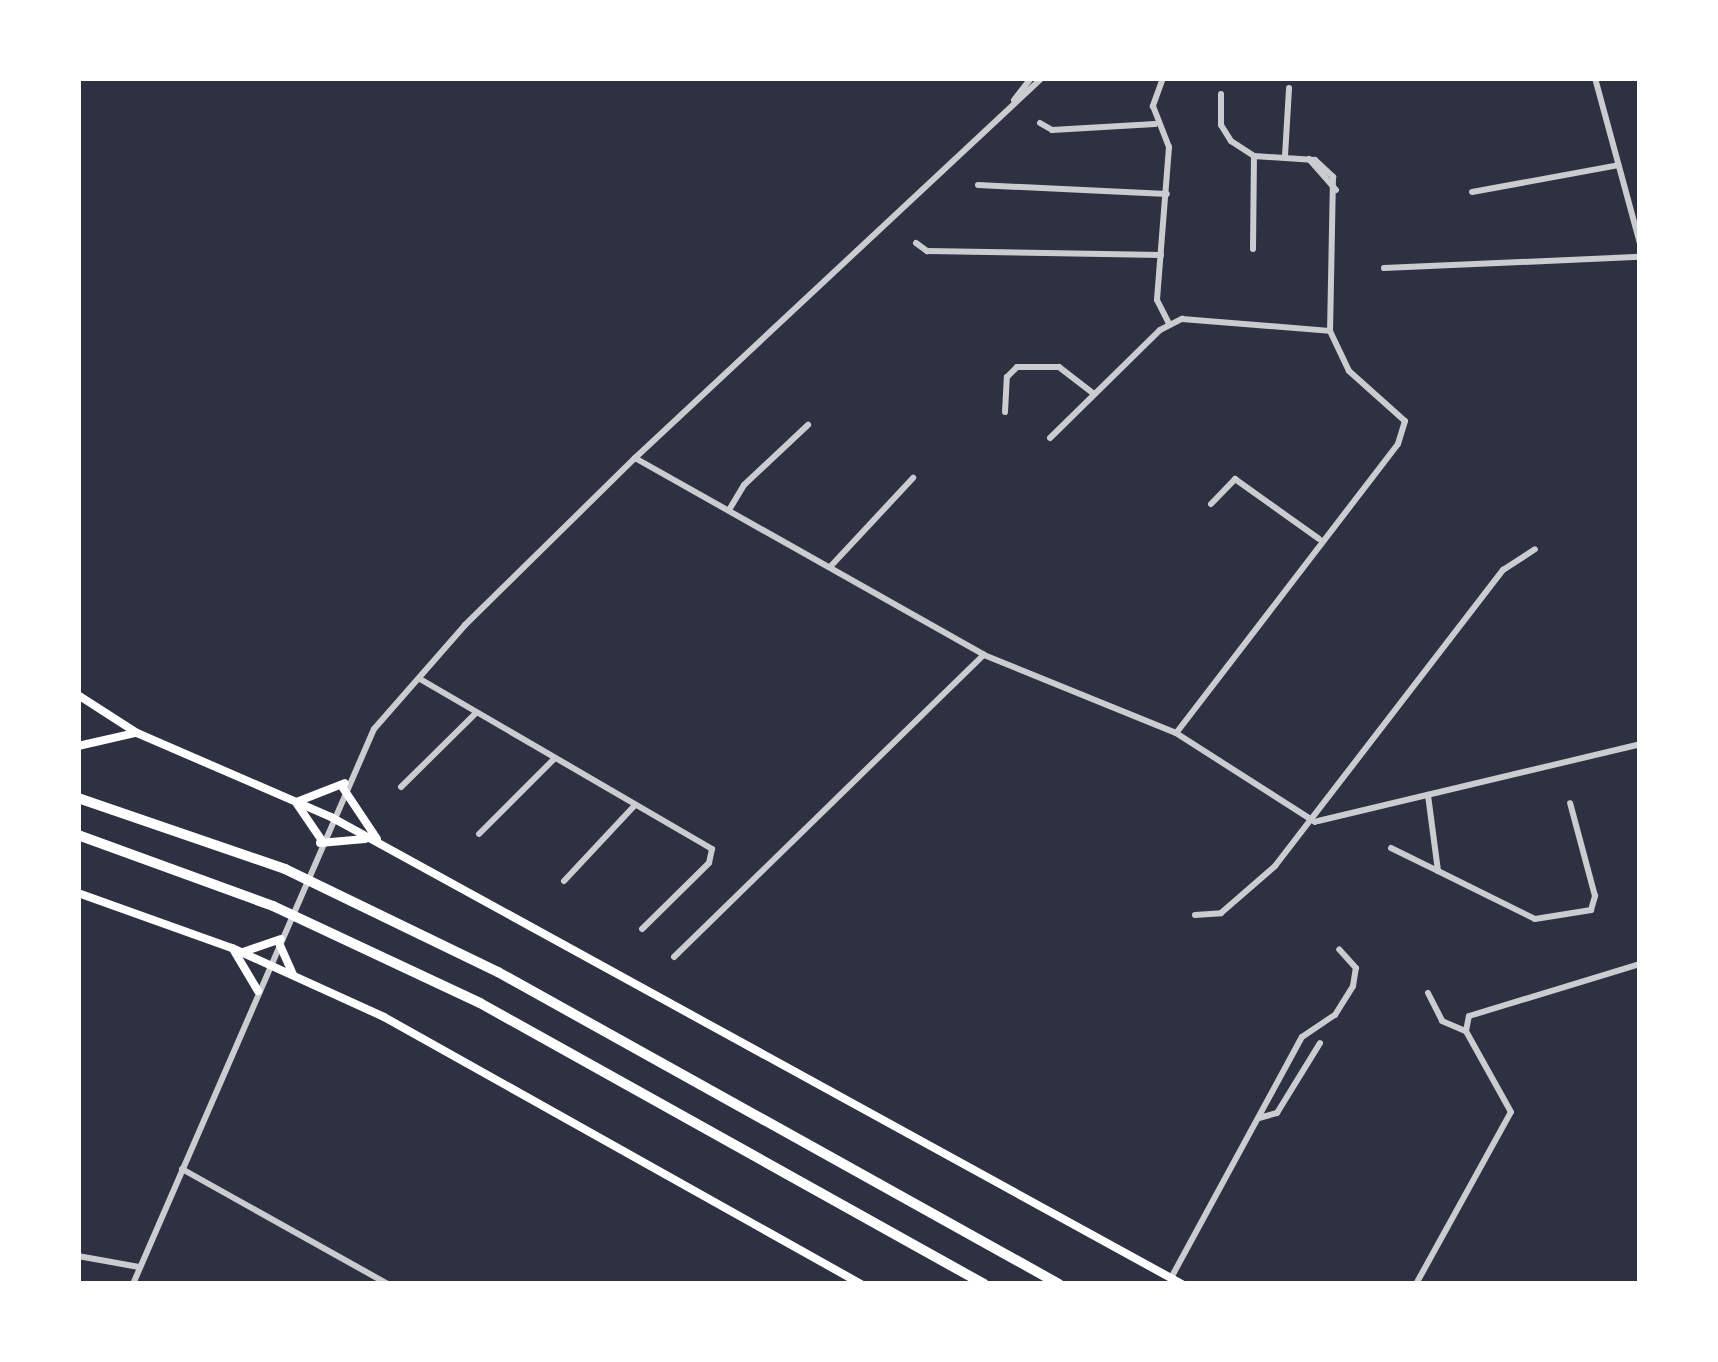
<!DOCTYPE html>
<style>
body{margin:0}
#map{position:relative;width:1718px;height:1362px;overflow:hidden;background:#2d3142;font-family:Roboto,sans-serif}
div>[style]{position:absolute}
.minor>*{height:6px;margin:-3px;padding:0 3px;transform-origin:3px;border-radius:3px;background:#caccd0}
.secondary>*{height:8px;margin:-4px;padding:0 4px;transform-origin:4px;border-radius:4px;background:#fff}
.motorway>*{height:10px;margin:-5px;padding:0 5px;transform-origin:5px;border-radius:5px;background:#fff}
span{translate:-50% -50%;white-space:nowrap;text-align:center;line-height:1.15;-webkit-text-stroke:9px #fff;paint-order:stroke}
.frame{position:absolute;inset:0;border:81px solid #fff;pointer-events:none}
</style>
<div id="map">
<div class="minor">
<i style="left:1163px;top:78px;width:30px;rotate:110deg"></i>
<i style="left:1153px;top:106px;width:44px;rotate:68.7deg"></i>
<i style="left:1169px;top:147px;width:153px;rotate:94.5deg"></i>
<i style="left:1157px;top:300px;width:27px;rotate:63deg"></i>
<i style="left:1595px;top:78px;width:172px;rotate:74.8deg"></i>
<i style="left:1221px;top:94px;width:31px;rotate:90deg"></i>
<i style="left:1221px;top:125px;width:19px;rotate:58deg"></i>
<i style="left:1231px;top:141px;width:27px;rotate:33deg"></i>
<i style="left:1254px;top:156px;width:61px;rotate:3.8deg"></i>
<i style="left:1315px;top:160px;width:25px;rotate:43deg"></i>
<i style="left:1333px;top:177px;width:154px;rotate:91.1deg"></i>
<i style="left:1014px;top:100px;width:28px;rotate:-52deg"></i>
<i style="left:1040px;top:123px;width:14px;rotate:30deg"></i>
<i style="left:1052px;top:130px;width:103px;rotate:-3.3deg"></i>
<i style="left:1285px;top:156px;width:68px;rotate:-86.6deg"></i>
<i style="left:1309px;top:159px;width:41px;rotate:48.9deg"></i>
<i style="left:978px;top:185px;width:189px;rotate:2.7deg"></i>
<i style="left:1472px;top:192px;width:149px;rotate:-10.4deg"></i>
<i style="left:916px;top:243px;width:14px;rotate:36deg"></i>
<i style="left:927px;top:251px;width:234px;rotate:1deg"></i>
<i style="left:1253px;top:249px;width:93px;rotate:-89.4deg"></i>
<i style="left:1384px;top:268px;width:256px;rotate:-2.5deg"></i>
<i style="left:1005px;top:412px;width:35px;rotate:-87deg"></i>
<i style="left:1007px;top:377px;width:14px;rotate:-45deg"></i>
<i style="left:1017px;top:367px;width:42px"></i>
<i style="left:1059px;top:367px;width:44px;rotate:37.6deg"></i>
<i style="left:1050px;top:438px;width:154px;rotate:-44.5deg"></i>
<i style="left:1160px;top:330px;width:25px;rotate:-27deg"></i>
<i style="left:1182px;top:319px;width:148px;rotate:4.6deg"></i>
<i style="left:1330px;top:331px;width:44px;rotate:64.6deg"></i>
<i style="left:1349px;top:371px;width:75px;rotate:41.8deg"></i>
<i style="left:1405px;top:421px;width:24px;rotate:107deg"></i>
<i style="left:1398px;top:444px;width:364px;rotate:127.5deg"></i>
<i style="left:635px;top:458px;width:401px;rotate:29.4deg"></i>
<i style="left:984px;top:655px;width:207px;rotate:22.1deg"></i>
<i style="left:1176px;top:733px;width:165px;rotate:32.6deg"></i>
<i style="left:1211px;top:504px;width:35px;rotate:-46deg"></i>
<i style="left:1235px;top:479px;width:103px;rotate:35.5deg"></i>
<i style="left:729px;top:510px;width:29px;rotate:-59deg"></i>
<i style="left:744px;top:485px;width:88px;rotate:-43.2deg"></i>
<i style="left:830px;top:567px;width:122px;rotate:-47deg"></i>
<i style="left:420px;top:679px;width:338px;rotate:30.2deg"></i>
<i style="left:712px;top:849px;width:14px;rotate:102deg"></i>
<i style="left:709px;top:863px;width:94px;rotate:135.4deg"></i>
<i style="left:401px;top:787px;width:104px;rotate:-44.6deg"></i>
<i style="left:1318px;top:821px;width:331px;rotate:-13.4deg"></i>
<i style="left:479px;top:834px;width:106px;rotate:-45deg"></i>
<i style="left:1391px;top:848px;width:52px;rotate:26.1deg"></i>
<i style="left:1438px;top:871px;width:77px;rotate:-97.5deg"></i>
<i style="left:1438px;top:871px;width:108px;rotate:26.3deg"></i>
<i style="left:1535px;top:919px;width:57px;rotate:-9.1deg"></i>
<i style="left:1591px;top:910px;width:15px;rotate:-74deg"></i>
<i style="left:1595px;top:896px;width:96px;rotate:-105deg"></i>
<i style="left:564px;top:881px;width:104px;rotate:-46.9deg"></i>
<i style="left:1195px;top:915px;width:26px;rotate:-4deg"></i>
<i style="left:1221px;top:913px;width:72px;rotate:-41deg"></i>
<i style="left:1275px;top:866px;width:374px;rotate:-52.4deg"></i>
<i style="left:1503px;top:570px;width:38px;rotate:-33deg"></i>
<i style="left:674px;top:957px;width:433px;rotate:-44.3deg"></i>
<i style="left:1428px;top:993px;width:31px;rotate:63deg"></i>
<i style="left:1442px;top:1021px;width:26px;rotate:23deg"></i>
<i style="left:1259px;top:1118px;width:19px;rotate:-16deg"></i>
<i style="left:1277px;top:1113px;width:82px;rotate:-58.4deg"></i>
<i style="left:182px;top:1169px;width:236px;rotate:29.2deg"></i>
<i style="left:78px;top:1256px;width:62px;rotate:10.2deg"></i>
<i style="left:1171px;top:1278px;width:274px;rotate:-61.5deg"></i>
<i style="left:1302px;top:1037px;width:40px;rotate:-34deg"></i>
<i style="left:1335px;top:1015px;width:34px;rotate:-58deg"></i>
<i style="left:1353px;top:986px;width:18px;rotate:-81deg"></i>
<i style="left:1356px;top:968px;width:25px;rotate:-132deg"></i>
<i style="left:133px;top:1284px;width:605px;rotate:-66.53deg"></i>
<i style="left:374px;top:729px;width:138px;rotate:-48.8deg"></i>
<i style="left:465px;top:625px;width:238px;rotate:-44.5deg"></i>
<i style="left:635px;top:458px;width:557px;rotate:-43.04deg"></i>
<i style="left:1416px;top:1284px;width:196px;rotate:-61.1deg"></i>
<i style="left:1511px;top:1112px;width:93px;rotate:-119.1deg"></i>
<i style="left:1466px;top:1031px;width:15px;rotate:-79deg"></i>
<i style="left:1469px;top:1016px;width:179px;rotate:-16.9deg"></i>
</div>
<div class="secondary">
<i style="left:78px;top:695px;width:70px;rotate:32.8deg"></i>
<i style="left:137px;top:733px;width:211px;rotate:23.4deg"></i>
<i style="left:331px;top:817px;width:971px;rotate:28.76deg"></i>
<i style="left:78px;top:746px;width:58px;rotate:-12.8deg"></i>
<i style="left:343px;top:788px;width:61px;rotate:56.3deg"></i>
<i style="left:299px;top:801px;width:49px;rotate:-21.4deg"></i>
<i style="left:297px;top:804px;width:42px;rotate:55.6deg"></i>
<i style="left:320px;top:843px;width:45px;rotate:-5.1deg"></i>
<i style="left:78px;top:893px;width:164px;rotate:19.7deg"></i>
<i style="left:232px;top:948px;width:167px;rotate:24.4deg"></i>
<i style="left:384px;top:1017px;width:547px;rotate:29.24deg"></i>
<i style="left:279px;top:943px;width:34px;rotate:66deg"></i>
<i style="left:233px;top:949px;width:49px;rotate:59.2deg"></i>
<i style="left:243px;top:952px;width:40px;rotate:-18.9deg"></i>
</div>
<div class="motorway">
<i style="left:78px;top:798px;width:219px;rotate:18.9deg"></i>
<i style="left:285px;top:869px;width:237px;rotate:25.8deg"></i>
<i style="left:498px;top:972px;width:642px;rotate:29.08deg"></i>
<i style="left:78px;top:835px;width:208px;rotate:20deg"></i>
<i style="left:273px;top:906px;width:229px;rotate:25.1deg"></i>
<i style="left:480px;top:1003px;width:577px;rotate:29.14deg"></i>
</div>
<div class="frame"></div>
</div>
